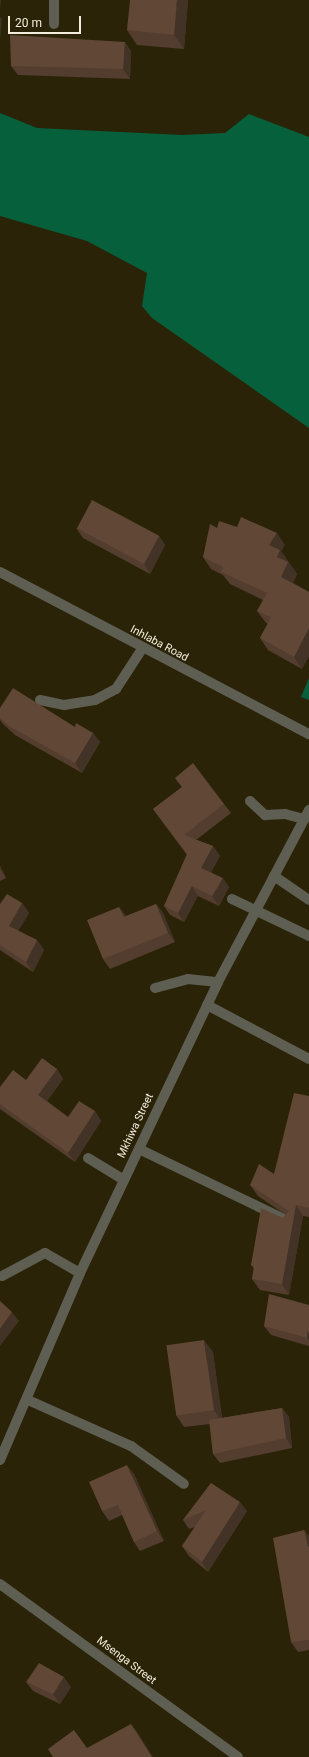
<!DOCTYPE html>
<style>
body{margin:0}
#map{position:relative;width:309px;height:1757px;overflow:hidden;background:#2a2307;font-family:Roboto,sans-serif}
div>[style]{position:absolute}
.forest>*{inset:0;background:#07603c}
.service>*{height:10px;margin:-5px;padding:0 5px;transform-origin:5px;border-radius:5px;background:#5e5f52}
.minor>*{height:10px;margin:-5px;padding:0 5px;transform-origin:5px;border-radius:5px;background:#5e5f52}
.wall>*{inset:0;background:#533d2e}
.shaded-wall>*{inset:0;background:#433226}
.building>*{inset:0;background:#604736;transform-origin:0 0}
span{translate:-50% -50%;white-space:nowrap;text-align:center;line-height:1.15;-webkit-text-stroke:4px #2a2307;paint-order:stroke}
.street-label{font-size:11px;color:#f2eddd}
.scale{position:absolute;left:8px;top:16px;width:73px;height:18px;box-sizing:border-box;border:2px solid #f2eddd;border-top:0;padding-left:5px;font-size:12px;line-height:14px;white-space:nowrap;color:#f2eddd;-webkit-text-stroke:3px #2a2307;paint-order:stroke}
</style>
<div id="map">
<div class="forest">
<i style="clip-path:polygon(0 113px,37px 128px,182px 135px,225px 133px,249px 114px,309px 137px,309px 428px,152px 318px,142px 306px,147px 273px,87px 241px,0 216px)"></i>
<i style="clip-path:polygon(309px 678px,309px 700px,301px 697px)"></i>
</div>
<div class="service">
<i style="left:54px;top:0;width:24px;rotate:90deg"></i>
</div>
<div class="minor">
<i style="left:0;top:572px;width:349px;rotate:27.7deg"></i>
<i style="left:40px;top:700px;width:25px;rotate:12deg"></i>
<i style="left:64px;top:705px;width:31px;rotate:-9deg"></i>
<i style="left:95px;top:700px;width:24px;rotate:-28deg"></i>
<i style="left:116px;top:689px;width:48px;rotate:-57deg"></i>
<i style="left:250px;top:801px;width:21px;rotate:43deg"></i>
<i style="left:265px;top:815px;width:20px;rotate:-3deg"></i>
<i style="left:285px;top:814px;width:20px;rotate:15deg"></i>
<i style="left:274px;top:876px;width:42px;rotate:34.4deg"></i>
<i style="left:232px;top:899px;width:85px;rotate:25.7deg"></i>
<i style="left:155px;top:988px;width:34px;rotate:-15deg"></i>
<i style="left:188px;top:979px;width:30px;rotate:6deg"></i>
<i style="left:207px;top:1005px;width:115px;rotate:27.9deg"></i>
<i style="left:139px;top:1149px;width:168px;rotate:25.8deg"></i>
<i style="left:88px;top:1158px;width:42px;rotate:31.4deg"></i>
<i style="left:2px;top:1276px;width:49px;rotate:-28.1deg"></i>
<i style="left:45px;top:1253px;width:40px;rotate:29.7deg"></i>
<i style="left:28px;top:1400px;width:113px;rotate:24.1deg"></i>
<i style="left:131px;top:1446px;width:65px;rotate:35.6deg"></i>
<i style="left:0;top:1460px;width:203px;rotate:-66.8deg"></i>
<i style="left:80px;top:1273px;width:322px;rotate:-64.6deg"></i>
<i style="left:218px;top:982px;width:195px;rotate:-62.1deg"></i>
<i style="left:0;top:1584px;width:294px;rotate:36deg"></i>
</div>
<div class="wall">
<i style="clip-path:polygon(188px 0,184px 49px,137px 45px,127px 30px)"></i>
<i style="clip-path:polygon(131px 51px,130px 79px,18px 75px,11px 66px)"></i>
<i style="clip-path:polygon(76px 528px,159px 536px,165px 545px,150px 574px,83px 538px)"></i>
<i style="clip-path:polygon(217px 528px,285px 545px,281px 551px,297px 574px,293px 583px,309px 592px,309px 656px,302px 669px,268px 650px,260px 638px,268px 624px,266px 623px,257px 611px,263px 600px,230px 584px,223px 575px,211px 569px,203px 557px)"></i>
<i style="clip-path:polygon(0 708px,75px 727px,93px 733px,100px 742px,82px 773px,15px 735px,3px 724px,0 720px)"></i>
<i style="clip-path:polygon(175px 778px,224px 804px,231px 813px,196px 840px,213px 846px,220px 856px,211px 872px,229px 887px,219px 906px,198px 896px,184px 922px,170px 915px,164px 906px,187px 855px,153px 809px,182px 787px)"></i>
<i style="clip-path:polygon(0 866px,6px 878px,0 881px)"></i>
<i style="clip-path:polygon(22px 903px,29px 913px,18px 931px,37px 940px,44px 950px,33px 972px,0 950px,0 904px)"></i>
<i style="clip-path:polygon(156px 904px,163px 913px,175px 942px,110px 969px,103px 959px,119px 907px,126px 916px)"></i>
<i style="clip-path:polygon(57px 1069px,63px 1079px,47px 1101px,68px 1117px,95px 1111px,101px 1121px,75px 1162px,0 1109px,0 1087px,26px 1080px)"></i>
<i style="clip-path:polygon(309px 1096px,309px 1217px,303px 1216px,289px 1295px,260px 1290px,252px 1279px,254px 1269px,251px 1265px,283px 1218px,286px 1215px,258px 1196px,250px 1185px,274px 1174px)"></i>
<i style="clip-path:polygon(309px 1305px,309px 1346px,271px 1335px,264px 1326px)"></i>
<i style="clip-path:polygon(213px 1352px,222px 1418px,282px 1408px,289px 1417px,292px 1448px,220px 1463px,213px 1454px,210px 1424px,184px 1427px,176px 1415px)"></i>
<i style="clip-path:polygon(134px 1474px,164px 1541px,140px 1551px,134px 1542px,122px 1515px,109px 1521px,102px 1511px)"></i>
<i style="clip-path:polygon(211px 1483px,247px 1511px,208px 1572px,189px 1556px,182px 1546px,195px 1527px,189px 1529px,183px 1520px)"></i>
<i style="clip-path:polygon(304px 1530px,309px 1536px,309px 1650px,298px 1652px,291px 1642px)"></i>
<i style="clip-path:polygon(26px 1682px,71px 1687px,60px 1704px,33px 1691px)"></i>
</div>
<div class="shaded-wall">
<i style="clip-path:polygon(0 0,1px 0,0 10px)"></i>
<i style="clip-path:polygon(177px 0,188px 0,184px 49px,174px 35px)"></i>
<i style="clip-path:polygon(0 17px,2px 19px,0 40px)"></i>
<i style="clip-path:polygon(125px 42px,131px 51px,130px 79px,123px 69px)"></i>
<i style="clip-path:polygon(277px 533px,285px 545px,281px 551px,297px 574px,290px 589px,281px 577px,269px 545px)"></i>
<i style="clip-path:polygon(159px 536px,165px 545px,150px 574px,144px 564px)"></i>
<i style="clip-path:polygon(309px 628px,309px 656px,302px 669px,294px 657px)"></i>
<i style="clip-path:polygon(93px 733px,100px 742px,82px 773px,75px 763px)"></i>
<i style="clip-path:polygon(213px 846px,220px 856px,208px 878px,201px 868px)"></i>
<i style="clip-path:polygon(0 866px,6px 878px,0 869px)"></i>
<i style="clip-path:polygon(223px 878px,229px 887px,219px 906px,212px 896px)"></i>
<i style="clip-path:polygon(192px 886px,198px 896px,184px 922px,178px 913px)"></i>
<i style="clip-path:polygon(22px 903px,29px 913px,15px 936px,9px 926px)"></i>
<i style="clip-path:polygon(156px 904px,163px 913px,175px 942px,168px 933px)"></i>
<i style="clip-path:polygon(119px 907px,126px 916px,124px 917px)"></i>
<i style="clip-path:polygon(37px 940px,44px 950px,33px 972px,26px 962px)"></i>
<i style="clip-path:polygon(57px 1069px,63px 1079px,45px 1104px,38px 1095px)"></i>
<i style="clip-path:polygon(95px 1111px,101px 1121px,75px 1162px,68px 1153px)"></i>
<i style="clip-path:polygon(296px 1205px,303px 1216px,289px 1295px,282px 1284px)"></i>
<i style="clip-path:polygon(12px 1312px,19px 1321px,0 1346px,0 1329px)"></i>
<i style="clip-path:polygon(307px 1331px,309px 1335px,309px 1340px,307px 1338px)"></i>
<i style="clip-path:polygon(204px 1340px,213px 1352px,222px 1422px,214px 1410px)"></i>
<i style="clip-path:polygon(282px 1408px,289px 1417px,292px 1448px,286px 1438px)"></i>
<i style="clip-path:polygon(127px 1465px,134px 1474px,164px 1541px,157px 1531px)"></i>
<i style="clip-path:polygon(240px 1502px,247px 1511px,208px 1572px,202px 1562px)"></i>
<i style="clip-path:polygon(304px 1530px,309px 1536px,309px 1549px,308px 1547px)"></i>
<i style="clip-path:polygon(64px 1677px,71px 1687px,60px 1704px,53px 1694px)"></i>
<i style="clip-path:polygon(131px 1724px,138px 1733px,153px 1757px,152px 1757px)"></i>
</div>
<div class="building">
<i style="clip-path:polygon(130px 0,177px 0,174px 35px,127px 30px)"></i>
<i style="clip-path:polygon(10px 35px,125px 42px,123px 69px,11px 66px)"></i>
<i style="left:92px;top:500px;width:76px;height:32px;rotate:28deg"></i>
<i style="clip-path:polygon(241px 517px,277px 533px,269px 545px,280px 550px,277px 557px,288px 562px,281px 577px,309px 592px,309px 628px,294px 657px,260px 638px,271px 617px,257px 611px,267px 593px,221px 572px,223px 567px,203px 557px,210px 524px,217px 528px,219px 521px,237px 527px)"></i>
<i style="clip-path:polygon(13px 688px,75px 727px,76px 723px,93px 733px,75px 763px,9px 726px,0 718px,0 708px)"></i>
<i style="clip-path:polygon(193px 763px,224px 804px,184px 835px,213px 846px,201px 868px,223px 878px,212px 896px,192px 886px,178px 913px,164px 906px,187px 854px,153px 809px,182px 787px,175px 778px)"></i>
<i style="clip-path:polygon(7px 894px,22px 903px,9px 926px,37px 940px,26px 962px,0 945px,0 904px)"></i>
<i style="clip-path:polygon(156px 904px,168px 933px,103px 959px,87px 920px,119px 907px,124px 917px)"></i>
<i style="clip-path:polygon(42px 1058px,57px 1069px,38px 1095px,68px 1117px,79px 1101px,95px 1111px,68px 1153px,0 1104px,0 1087px,13px 1070px,26px 1080px)"></i>
<i style="clip-path:polygon(294px 1093px,309px 1096px,309px 1208px,296px 1205px,282px 1284px,252px 1279px,254px 1266px,251px 1265px,261px 1208px,283px 1218px,289px 1211px,250px 1185px,259px 1164px,274px 1174px)"></i>
<i style="clip-path:polygon(269px 1294px,309px 1305px,309px 1332px,307px 1331px,307px 1338px,264px 1326px)"></i>
<i style="clip-path:polygon(0 1301px,12px 1312px,0 1329px)"></i>
<i style="left:204px;top:1340px;width:71px;height:38px;rotate:82deg"></i>
<i style="clip-path:polygon(282px 1408px,286px 1438px,213px 1454px,209px 1420px)"></i>
<i style="clip-path:polygon(127px 1465px,157px 1531px,134px 1542px,118px 1505px,102px 1511px,89px 1482px)"></i>
<i style="clip-path:polygon(211px 1483px,240px 1502px,202px 1562px,182px 1546px,206px 1510px,183px 1520px)"></i>
<i style="clip-path:polygon(304px 1530px,308px 1547px,309px 1547px,309px 1640px,291px 1642px,273px 1538px)"></i>
<i style="clip-path:polygon(39px 1663px,64px 1677px,53px 1694px,26px 1682px)"></i>
<i style="clip-path:polygon(131px 1724px,152px 1757px,53px 1757px,48px 1749px,74px 1730px,87px 1748px)"></i>
</div>
<div class="street-label">
<span style="left:159px;top:644px;rotate:28deg">Inhlaba Road</span>
<span style="left:136px;top:1126px;rotate:-65deg">Mkhiwa Street</span>
<span style="left:126px;top:1661px;rotate:37deg">Msenga Street</span>
</div>
<div class="scale">20 m</div>
</div>
